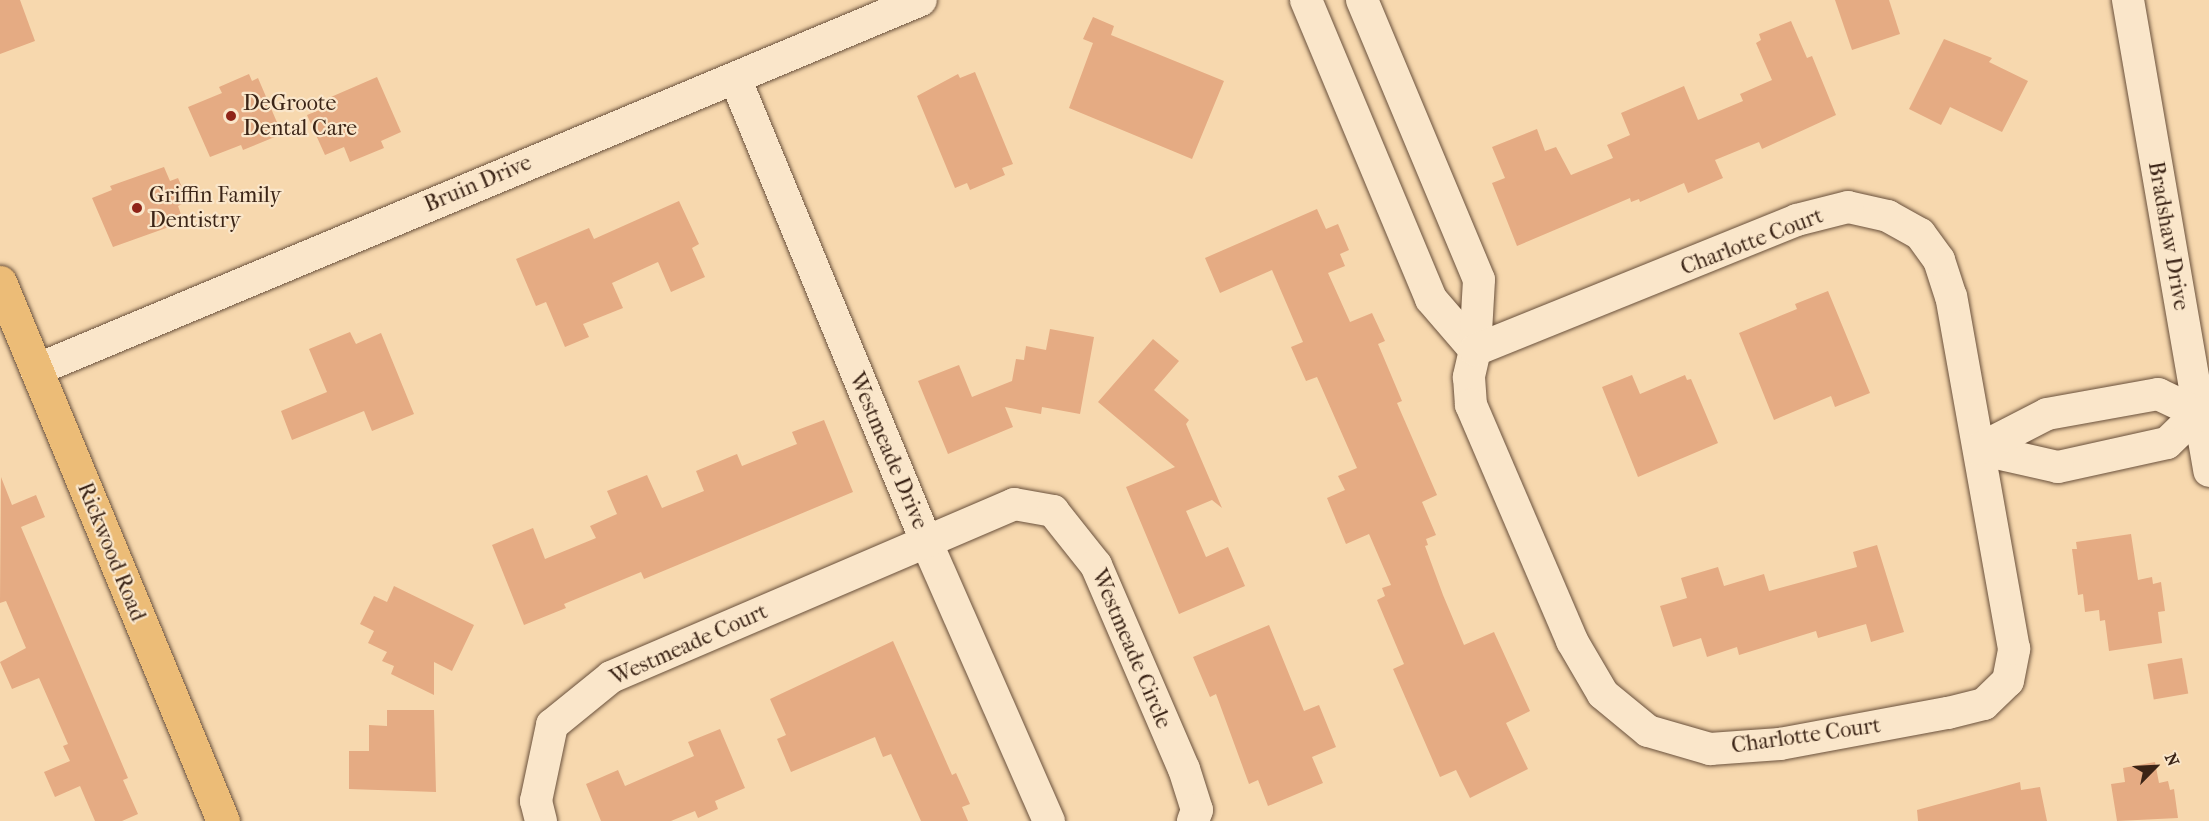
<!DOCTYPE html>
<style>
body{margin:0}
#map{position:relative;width:2209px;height:821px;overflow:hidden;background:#f7d8ae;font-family:"IM FELL French Canon",serif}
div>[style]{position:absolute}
.building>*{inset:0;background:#e5ab83;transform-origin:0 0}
.roads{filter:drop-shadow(0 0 2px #6a513c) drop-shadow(0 0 2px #6a513c)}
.minor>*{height:32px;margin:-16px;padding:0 16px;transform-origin:16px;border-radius:16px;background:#fae6ca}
.major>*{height:33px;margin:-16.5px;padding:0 16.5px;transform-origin:16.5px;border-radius:16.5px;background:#ecbc77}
.dots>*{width:16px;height:16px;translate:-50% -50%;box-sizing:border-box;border:3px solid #fae6ca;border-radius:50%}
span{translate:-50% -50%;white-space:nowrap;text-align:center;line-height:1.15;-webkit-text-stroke:4.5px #fae6ca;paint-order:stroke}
.poi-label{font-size:22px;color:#3b2416}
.left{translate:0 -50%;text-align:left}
.street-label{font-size:22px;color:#3b2416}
.north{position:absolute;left:2125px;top:737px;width:60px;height:60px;-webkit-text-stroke:4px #fae6ca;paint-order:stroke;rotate:66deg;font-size:16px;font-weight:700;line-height:24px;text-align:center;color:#3b2416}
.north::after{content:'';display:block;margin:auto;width:21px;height:27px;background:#3b2416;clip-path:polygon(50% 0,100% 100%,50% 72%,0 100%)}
</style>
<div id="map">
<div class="building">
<i style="clip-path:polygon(0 0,20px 0,35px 41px,0 54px)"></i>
<i style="clip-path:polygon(1835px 0,1889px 0,1900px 34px,1852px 50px)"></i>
<i style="clip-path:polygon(1093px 17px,1114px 26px,1111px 35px,1224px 81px,1192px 159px,1069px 108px,1093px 43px,1083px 39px)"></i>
<i style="clip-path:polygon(1791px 21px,1807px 58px,1812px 56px,1836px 115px,1762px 149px,1759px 142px,1715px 160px,1723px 178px,1688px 193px,1684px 183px,1640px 202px,1639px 199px,1631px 202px,1630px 198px,1517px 246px,1492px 183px,1505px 178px,1492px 147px,1537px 129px,1545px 151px,1556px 147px,1571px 175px,1613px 158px,1607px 145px,1630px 135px,1621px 113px,1684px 86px,1698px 120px,1743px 101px,1740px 94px,1772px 80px,1756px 43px,1761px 40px,1759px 34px)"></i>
<i style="clip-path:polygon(1944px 39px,1992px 58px,1989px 62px,2028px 81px,2002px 132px,1950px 107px,1941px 125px,1909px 109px)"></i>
<i style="clip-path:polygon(975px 72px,1013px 164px,1002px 168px,1005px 175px,970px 190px,967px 183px,955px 188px,917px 96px,958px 74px,960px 78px)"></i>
<i style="clip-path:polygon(249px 74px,252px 81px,258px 78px,282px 134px,243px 150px,241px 145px,210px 157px,188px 107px,222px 93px,219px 87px)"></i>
<i style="clip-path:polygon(377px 77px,401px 132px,381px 141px,384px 148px,350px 162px,344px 147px,325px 155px,307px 115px,327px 107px,324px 100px)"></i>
<i style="clip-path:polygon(164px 167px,170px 181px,178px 178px,188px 201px,178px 206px,182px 217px,167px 224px,169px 227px,113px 247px,92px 198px,112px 190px,110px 186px)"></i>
<i style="clip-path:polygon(679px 201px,699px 244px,692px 248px,705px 277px,671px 292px,658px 262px,612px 283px,623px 308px,583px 324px,589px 337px,565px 347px,546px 302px,536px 306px,516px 259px,589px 228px,594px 239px)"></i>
<i style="clip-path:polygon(1317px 209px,1326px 229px,1338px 224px,1349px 250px,1340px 254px,1345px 266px,1328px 273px,1350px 322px,1372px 313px,1385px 341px,1378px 344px,1402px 401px,1397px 403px,1437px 495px,1422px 502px,1436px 535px,1426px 539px,1428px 545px,1425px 546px,1443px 595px,1464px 645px,1494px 632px,1530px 711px,1506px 723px,1528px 769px,1470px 798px,1456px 770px,1440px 777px,1393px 669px,1404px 664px,1377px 600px,1385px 596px,1382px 588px,1391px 585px,1369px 534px,1346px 544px,1327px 498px,1345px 490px,1338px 476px,1357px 468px,1317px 377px,1306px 381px,1291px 347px,1303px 342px,1272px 270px,1220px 293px,1205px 258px)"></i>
<i style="clip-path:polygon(1828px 291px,1870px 393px,1835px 407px,1831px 396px,1774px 420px,1739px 333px,1797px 309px,1795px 304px)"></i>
<i style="clip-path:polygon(1050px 329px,1094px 337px,1080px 414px,1042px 407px,1041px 414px,1005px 407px,1013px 427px,948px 454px,918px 381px,959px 365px,972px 397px,1012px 381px,1016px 359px,1024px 360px,1026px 346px,1046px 350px)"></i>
<i style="clip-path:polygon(350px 332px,356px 344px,381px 333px,414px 414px,372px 431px,364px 411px,292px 440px,281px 411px,327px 392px,309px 349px)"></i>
<i style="clip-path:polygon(1153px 339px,1179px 361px,1154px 390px,1189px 420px,1186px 424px,1222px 508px,1212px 500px,1186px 511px,1206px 557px,1228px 547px,1245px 586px,1179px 614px,1126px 487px,1175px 467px,1098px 402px)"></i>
<i style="clip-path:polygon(1632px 375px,1640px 394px,1685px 375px,1687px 380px,1691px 379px,1718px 443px,1638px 477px,1602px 387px)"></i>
<i style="clip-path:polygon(824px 420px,853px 492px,644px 579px,641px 572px,564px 604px,566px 608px,524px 625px,492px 545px,533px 528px,545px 559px,596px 538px,590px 526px,617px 514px,607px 491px,647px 475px,662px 508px,704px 491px,696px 471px,737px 454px,742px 466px,797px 444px,792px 432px)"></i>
<i style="clip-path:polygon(1px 477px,12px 505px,36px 495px,45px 517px,21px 527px,128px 778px,123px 780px,138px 814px,122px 821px,95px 821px,80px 786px,55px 797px,44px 772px,70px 761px,63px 746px,68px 744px,39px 678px,12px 689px,0 662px,26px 648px,6px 601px,0 603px)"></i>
<i style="clip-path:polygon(2131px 534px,2138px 580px,2152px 577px,2153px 584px,2161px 582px,2165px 611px,2158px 612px,2162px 643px,2109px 651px,2105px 620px,2100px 621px,2099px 610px,2085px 612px,2083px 594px,2078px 595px,2072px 549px,2077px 549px,2076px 542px)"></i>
<i style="clip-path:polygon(1877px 545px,1904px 632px,1871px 642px,1866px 624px,1818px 638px,1816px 631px,1739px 655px,1737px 647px,1707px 657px,1701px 638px,1673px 647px,1660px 606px,1687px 598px,1681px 578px,1718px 567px,1724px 586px,1764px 574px,1769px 591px,1857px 567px,1853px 552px)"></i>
<i style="clip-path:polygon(394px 586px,474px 625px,452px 671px,434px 662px,434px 695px,391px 674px,394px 666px,382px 661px,387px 652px,368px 643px,374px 631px,360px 624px,374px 596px,387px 602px)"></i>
<i style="clip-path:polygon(1269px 625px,1304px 711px,1319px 705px,1336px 747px,1312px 757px,1323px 783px,1268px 806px,1258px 780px,1249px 784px,1216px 694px,1210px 697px,1193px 657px)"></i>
<i style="clip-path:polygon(893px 641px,952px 775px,956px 773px,970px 804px,962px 807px,968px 821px,921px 821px,891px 754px,883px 757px,875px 737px,791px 772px,777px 739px,786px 735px,770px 699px)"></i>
<i style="left:2182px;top:658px;width:36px;height:35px;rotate:80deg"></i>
<i style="clip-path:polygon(387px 710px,434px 710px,436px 792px,349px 789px,349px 751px,369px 751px,369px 725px,387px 726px)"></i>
<i style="clip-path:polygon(720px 729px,745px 788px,715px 801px,718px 809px,698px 818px,695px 811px,671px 821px,601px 821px,586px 784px,618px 770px,625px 786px,694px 756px,688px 742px)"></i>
<i style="clip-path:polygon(2155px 762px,2159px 783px,2168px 781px,2170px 790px,2174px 789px,2178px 818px,2117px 821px,2111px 784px,2125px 782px,2123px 768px)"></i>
<i style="clip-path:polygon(2020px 782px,2021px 790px,2040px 787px,2047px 821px,1918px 821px,1917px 810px)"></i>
</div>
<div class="roads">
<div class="minor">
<i style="left:1306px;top:0;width:324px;rotate:67.3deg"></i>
<i style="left:1431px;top:299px;width:67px;rotate:49.2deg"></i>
<i style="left:1362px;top:0;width:303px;rotate:67.3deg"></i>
<i style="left:1479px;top:280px;width:70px;rotate:93.3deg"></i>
<i style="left:1475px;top:350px;width:28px;rotate:103deg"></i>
<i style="left:1469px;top:377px;width:28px;rotate:86deg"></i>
<i style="left:1471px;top:405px;width:257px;rotate:66.8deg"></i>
<i style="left:1572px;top:641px;width:61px;rotate:59.7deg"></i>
<i style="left:1603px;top:694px;width:58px;rotate:39.4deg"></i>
<i style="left:1648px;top:731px;width:65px;rotate:16.2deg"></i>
<i style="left:1710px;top:749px;width:70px;rotate:-4.1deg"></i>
<i style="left:1780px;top:744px;width:171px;rotate:-10.5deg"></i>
<i style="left:1948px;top:713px;width:37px;rotate:-14deg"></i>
<i style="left:1984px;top:704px;width:33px;rotate:-44deg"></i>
<i style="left:2008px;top:681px;width:33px;rotate:-79deg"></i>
<i style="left:2014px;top:649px;width:358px;rotate:-100.1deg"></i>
<i style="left:1951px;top:297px;width:39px;rotate:-108deg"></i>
<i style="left:1939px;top:260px;width:32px;rotate:-126deg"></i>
<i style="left:1920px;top:234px;width:37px;rotate:-151deg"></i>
<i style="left:1888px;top:216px;width:41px;rotate:-167.3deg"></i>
<i style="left:1848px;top:207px;width:53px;rotate:165.7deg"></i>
<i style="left:1797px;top:220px;width:347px;rotate:158deg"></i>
<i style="left:2128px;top:0;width:478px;rotate:80.2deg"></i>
<i style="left:735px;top:78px;width:501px;rotate:67.58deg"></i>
<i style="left:926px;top:541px;width:306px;rotate:66.3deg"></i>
<i style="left:36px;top:370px;width:959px;rotate:-22.69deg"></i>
<i style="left:2158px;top:394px;width:44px;rotate:25.4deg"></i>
<i style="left:2198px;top:413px;width:43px;rotate:135.9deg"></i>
<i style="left:2167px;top:443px;width:112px;rotate:167.6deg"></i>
<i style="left:2058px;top:467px;width:81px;rotate:-167.2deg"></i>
<i style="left:1979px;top:449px;width:76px;rotate:-27.2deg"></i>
<i style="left:2047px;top:414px;width:113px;rotate:-10.2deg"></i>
<i style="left:541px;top:821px;width:21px;rotate:-104deg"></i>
<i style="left:536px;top:801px;width:78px;rotate:-78.1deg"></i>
<i style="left:552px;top:725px;width:76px;rotate:-39.1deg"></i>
<i style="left:611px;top:677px;width:439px;rotate:-23.2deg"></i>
<i style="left:1014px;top:504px;width:40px;rotate:10deg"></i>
<i style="left:1053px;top:511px;width:69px;rotate:51.5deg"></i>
<i style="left:1096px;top:565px;width:222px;rotate:66.7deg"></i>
<i style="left:1184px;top:769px;width:43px;rotate:72.4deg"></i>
<i style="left:1197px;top:810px;width:12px;rotate:110deg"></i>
</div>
<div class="major">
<i style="left:0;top:282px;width:583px;rotate:67.52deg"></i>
</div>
</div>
<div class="dots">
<i style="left:231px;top:116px;background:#8f2418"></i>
<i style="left:137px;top:208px;background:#8f2418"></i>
</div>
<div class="poi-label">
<span class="left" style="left:243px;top:116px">DeGroote<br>Dental Care</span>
<span class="left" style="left:149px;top:208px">Griffin Family<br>Dentistry</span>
</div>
<div class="street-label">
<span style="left:478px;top:184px;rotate:-23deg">Bruin Drive</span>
<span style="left:2168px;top:236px;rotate:80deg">Bradshaw Drive</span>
<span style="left:1752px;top:242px;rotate:-21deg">Charlotte Court</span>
<span style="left:888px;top:451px;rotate:67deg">Westmeade Drive</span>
<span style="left:111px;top:552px;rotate:68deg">Rickwood Road</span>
<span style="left:689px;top:645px;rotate:-24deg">Westmeade Court</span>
<span style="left:1131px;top:649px;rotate:67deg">Westmeade Circle</span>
<span style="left:1806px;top:736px;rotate:-8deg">Charlotte Court</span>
</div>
<div class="north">N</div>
</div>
